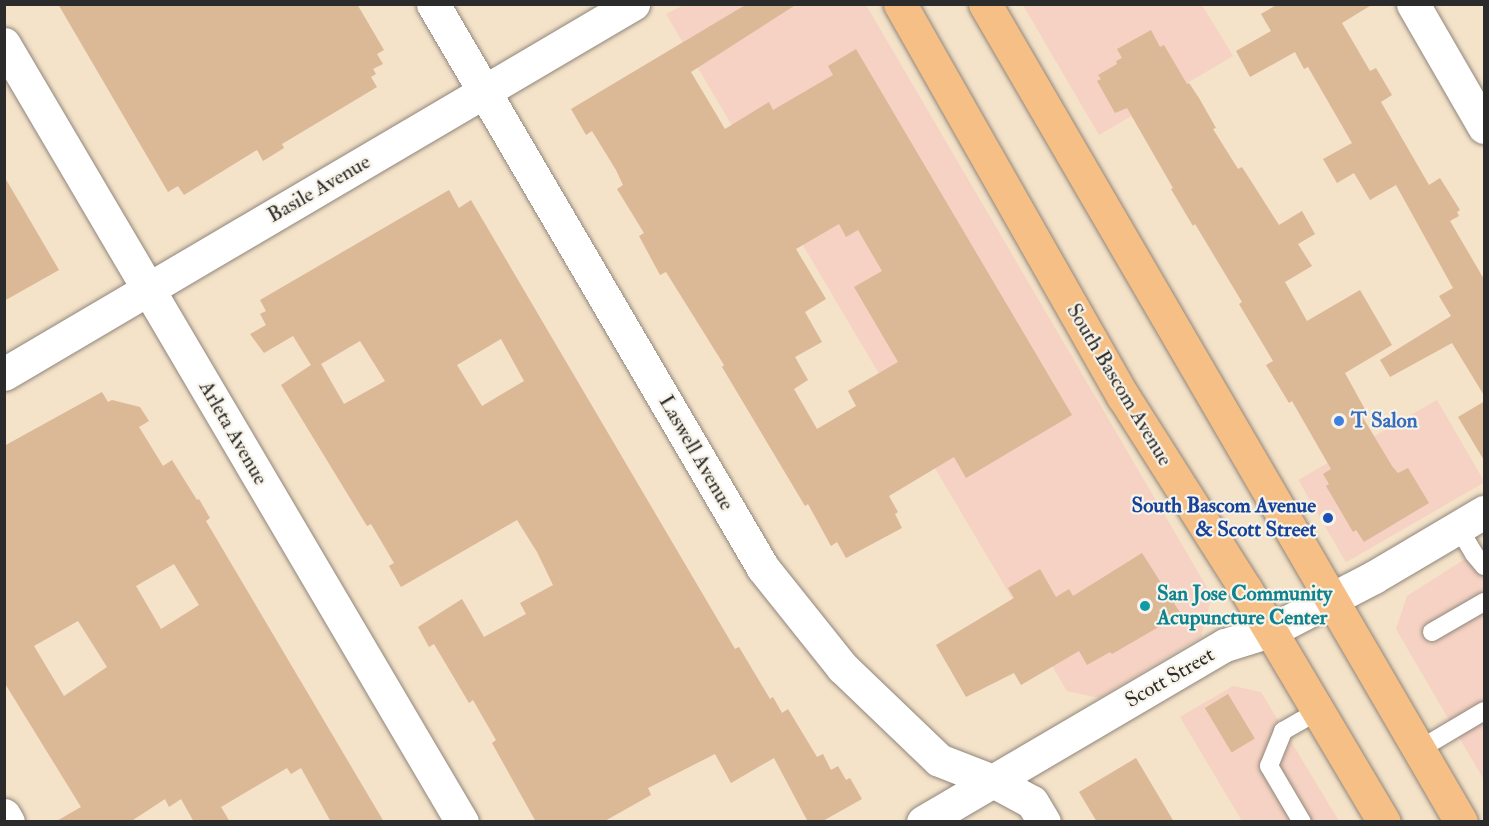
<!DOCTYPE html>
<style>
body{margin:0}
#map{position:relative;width:1489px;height:826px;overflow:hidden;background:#f4e2c9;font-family:"IM FELL Double Pica",serif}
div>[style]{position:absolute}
.built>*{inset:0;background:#f5d2c3;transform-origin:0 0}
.building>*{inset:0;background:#dbb896;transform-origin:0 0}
.roads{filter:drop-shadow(0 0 2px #90867a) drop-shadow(0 0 2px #90867a)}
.lane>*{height:18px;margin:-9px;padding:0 9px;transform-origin:9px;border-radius:9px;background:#fff}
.street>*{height:33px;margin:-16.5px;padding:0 16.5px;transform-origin:16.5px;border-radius:16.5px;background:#fff}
.primary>*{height:33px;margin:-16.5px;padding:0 16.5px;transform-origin:16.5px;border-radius:16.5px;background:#f5bf86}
.dots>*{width:16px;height:16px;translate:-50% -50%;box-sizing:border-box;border:3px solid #f7f3e8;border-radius:50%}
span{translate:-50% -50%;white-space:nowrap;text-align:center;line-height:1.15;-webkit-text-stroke:4.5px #f7f3e8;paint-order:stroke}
.street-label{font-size:21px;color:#2b2b2b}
.shop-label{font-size:21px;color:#366cbe;font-weight:700}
.left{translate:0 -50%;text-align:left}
.transit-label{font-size:21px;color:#164399;font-weight:700}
.right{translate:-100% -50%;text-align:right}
.culture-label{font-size:21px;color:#0d838f;font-weight:700}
.frame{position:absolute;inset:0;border:6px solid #2b2b2b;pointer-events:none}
</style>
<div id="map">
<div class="built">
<i style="clip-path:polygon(684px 5px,866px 5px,1212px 596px,1201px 637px,1099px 698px,1067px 691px,666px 14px)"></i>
<i style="clip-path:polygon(1023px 5px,1202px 5px,1233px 56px,1099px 135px)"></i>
<i style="left:1437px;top:400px;width:95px;height:160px;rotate:60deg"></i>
<i style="clip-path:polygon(1484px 547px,1484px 780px,1396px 629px,1407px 596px)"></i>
<i style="clip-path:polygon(1233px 686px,1261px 692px,1339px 821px,1242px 821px,1180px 717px)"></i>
</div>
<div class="building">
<i style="clip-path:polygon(58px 4px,357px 4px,384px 50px,377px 54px,383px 64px,373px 69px,376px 74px,371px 77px,377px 87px,282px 144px,284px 148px,263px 161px,257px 150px,184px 195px,178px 186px,168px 192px)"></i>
<i style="clip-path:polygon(evenodd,747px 4px,797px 4px,691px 72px,725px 129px,769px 102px,773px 110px,833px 75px,828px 66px,856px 49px,1072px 415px,966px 478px,954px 457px,889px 496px,898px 512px,895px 514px,902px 528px,846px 558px,837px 542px,831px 546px,808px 504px,805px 506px,722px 367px,724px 365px,666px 272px,660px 275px,639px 236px,644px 233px,617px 189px,623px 185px,616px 170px,592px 131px,586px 135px,571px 109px,747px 4px,839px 224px,846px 237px,858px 230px,882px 271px,854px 287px,898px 362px,848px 391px,856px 406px,817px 429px,794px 389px,808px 380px,795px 357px,822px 342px,805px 312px,826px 299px,796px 249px,839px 224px)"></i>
<i style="clip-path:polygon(1278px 4px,1373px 4px,1342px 23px,1370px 71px,1376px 68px,1392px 95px,1381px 102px,1429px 185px,1440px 178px,1460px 210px,1457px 212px,1459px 216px,1450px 221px,1485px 281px,1485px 397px,1452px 343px,1390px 377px,1380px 360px,1451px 316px,1439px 296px,1453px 288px,1396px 185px,1370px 200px,1354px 173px,1337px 183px,1323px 159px,1352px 143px,1308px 67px,1304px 69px,1295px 52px,1250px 77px,1236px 51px,1271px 31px,1261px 14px)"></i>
<i style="clip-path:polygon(1151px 30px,1160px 47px,1164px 45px,1187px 84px,1189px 83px,1199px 98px,1216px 128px,1213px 129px,1238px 169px,1242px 167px,1279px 225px,1302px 211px,1315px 234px,1298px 244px,1312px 266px,1285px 282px,1307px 321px,1360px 290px,1392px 345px,1345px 373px,1367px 413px,1362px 416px,1392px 466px,1398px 473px,1408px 468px,1429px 503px,1364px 542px,1356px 530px,1353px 532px,1326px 486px,1329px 484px,1323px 474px,1331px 469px,1292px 401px,1289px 403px,1266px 365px,1273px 361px,1239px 304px,1242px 302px,1195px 224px,1193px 226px,1171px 189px,1173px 188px,1127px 108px,1115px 113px,1097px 81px,1101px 79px,1098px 75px,1117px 64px,1116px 61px,1122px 58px,1117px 49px)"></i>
<i style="clip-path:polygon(4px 176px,59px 270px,4px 301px)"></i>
<i style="clip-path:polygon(evenodd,449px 190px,459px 208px,471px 200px,735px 649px,739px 647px,770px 699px,773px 697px,782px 713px,788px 709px,817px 757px,823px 754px,831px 770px,838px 766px,846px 780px,850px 778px,862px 799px,821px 822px,808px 822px,774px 758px,731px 783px,715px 754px,648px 788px,651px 795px,603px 822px,536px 822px,492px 743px,496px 740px,473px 700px,469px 703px,434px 644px,429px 647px,418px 627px,462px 599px,484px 637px,526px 614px,520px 603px,553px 585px,537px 552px,517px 520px,401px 587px,389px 566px,394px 563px,371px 524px,367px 526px,281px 385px,311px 365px,293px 336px,264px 353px,250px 334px,266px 325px,260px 314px,266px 311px,260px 300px,449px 190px,501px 339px,524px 381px,482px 406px,457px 365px,501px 339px,449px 190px,360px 341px,385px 381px,344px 404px,321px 364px,360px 341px)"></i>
<i style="clip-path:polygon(evenodd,102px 392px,108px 402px,112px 400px,140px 407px,149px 421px,139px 427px,163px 466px,172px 460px,197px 500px,199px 499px,210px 518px,206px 521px,384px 822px,331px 822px,301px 768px,291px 774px,287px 768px,221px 807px,230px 822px,194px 822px,181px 799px,169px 807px,165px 799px,130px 822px,55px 822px,81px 807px,4px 682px,4px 446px,102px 392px,174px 564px,199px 605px,161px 629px,136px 586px,174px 564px,102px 392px,78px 621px,107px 667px,64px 696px,34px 646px,78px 621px)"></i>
<i style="clip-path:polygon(1485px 401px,1485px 462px,1458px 417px)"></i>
<i style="clip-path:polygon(1142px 553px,1181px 614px,1112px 654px,1110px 652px,1087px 665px,1079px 651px,1021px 685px,1014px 673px,966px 697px,936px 645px,1014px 598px,1008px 588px,1040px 569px,1056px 597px,1069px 589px,1073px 596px)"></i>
<i style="left:1228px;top:694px;width:52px;height:27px;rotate:59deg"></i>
<i style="clip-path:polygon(1136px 758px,1174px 822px,1097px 822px,1079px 792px)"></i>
</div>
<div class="roads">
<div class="lane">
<i style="left:1458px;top:527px;width:31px;rotate:59deg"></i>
<i style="left:1474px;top:554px;width:16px;rotate:50deg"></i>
<i style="left:1432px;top:632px;width:60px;rotate:-30deg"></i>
<i style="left:1420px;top:749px;width:74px;rotate:-30.7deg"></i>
<i style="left:1302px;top:822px;width:65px;rotate:-120.5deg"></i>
<i style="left:1269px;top:766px;width:38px;rotate:-68deg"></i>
<i style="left:1283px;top:731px;width:40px;rotate:-29.7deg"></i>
</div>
<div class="street">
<i style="left:433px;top:4px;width:653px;rotate:59.67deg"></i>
<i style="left:763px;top:568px;width:127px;rotate:51.4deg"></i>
<i style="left:842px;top:667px;width:134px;rotate:43.8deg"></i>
<i style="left:939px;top:760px;width:58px;rotate:21.3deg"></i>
<i style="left:993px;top:781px;width:44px;rotate:28.3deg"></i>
<i style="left:1032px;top:802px;width:23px;rotate:59deg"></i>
<i style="left:1413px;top:4px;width:142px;rotate:60deg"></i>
<i style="left:4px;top:44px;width:903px;rotate:59.52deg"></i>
<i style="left:4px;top:374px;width:730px;rotate:-30.47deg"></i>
<i style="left:4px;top:815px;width:8px;rotate:60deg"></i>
<i style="left:923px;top:822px;width:350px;rotate:-30.4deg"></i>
<i style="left:1225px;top:645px;width:47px;rotate:-17.3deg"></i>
<i style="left:1270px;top:631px;width:117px;rotate:-27.4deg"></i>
<i style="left:1374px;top:577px;width:128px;rotate:-30.6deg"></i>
</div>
<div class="primary">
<i style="left:900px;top:4px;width:451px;rotate:60.4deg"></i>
<i style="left:1123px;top:396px;width:227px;rotate:57.6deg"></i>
<i style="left:1245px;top:588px;width:272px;rotate:59.3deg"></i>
<i style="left:985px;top:4px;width:946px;rotate:59.8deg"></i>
</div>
</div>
<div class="dots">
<i style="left:1339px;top:421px;background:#3f7fe0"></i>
<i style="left:1328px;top:518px;background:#1a4fb4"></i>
<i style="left:1145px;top:606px;background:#0f9aa8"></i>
</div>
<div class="street-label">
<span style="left:319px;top:189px;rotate:-30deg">Basile Avenue</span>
<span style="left:1119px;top:385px;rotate:59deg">South Bascom Avenue</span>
<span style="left:233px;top:433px;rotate:60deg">Arleta Avenue</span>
<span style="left:696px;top:453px;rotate:60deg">Laswell Avenue</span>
<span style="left:1170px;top:678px;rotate:-30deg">Scott Street</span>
</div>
<div class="shop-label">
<span class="left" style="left:1351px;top:421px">T Salon</span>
</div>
<div class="transit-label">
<span class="right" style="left:1316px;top:518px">South Bascom Avenue<br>&amp; Scott Street</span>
</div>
<div class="culture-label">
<span class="left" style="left:1157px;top:606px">San Jose Community<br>Acupuncture Center</span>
</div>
<div class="frame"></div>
</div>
